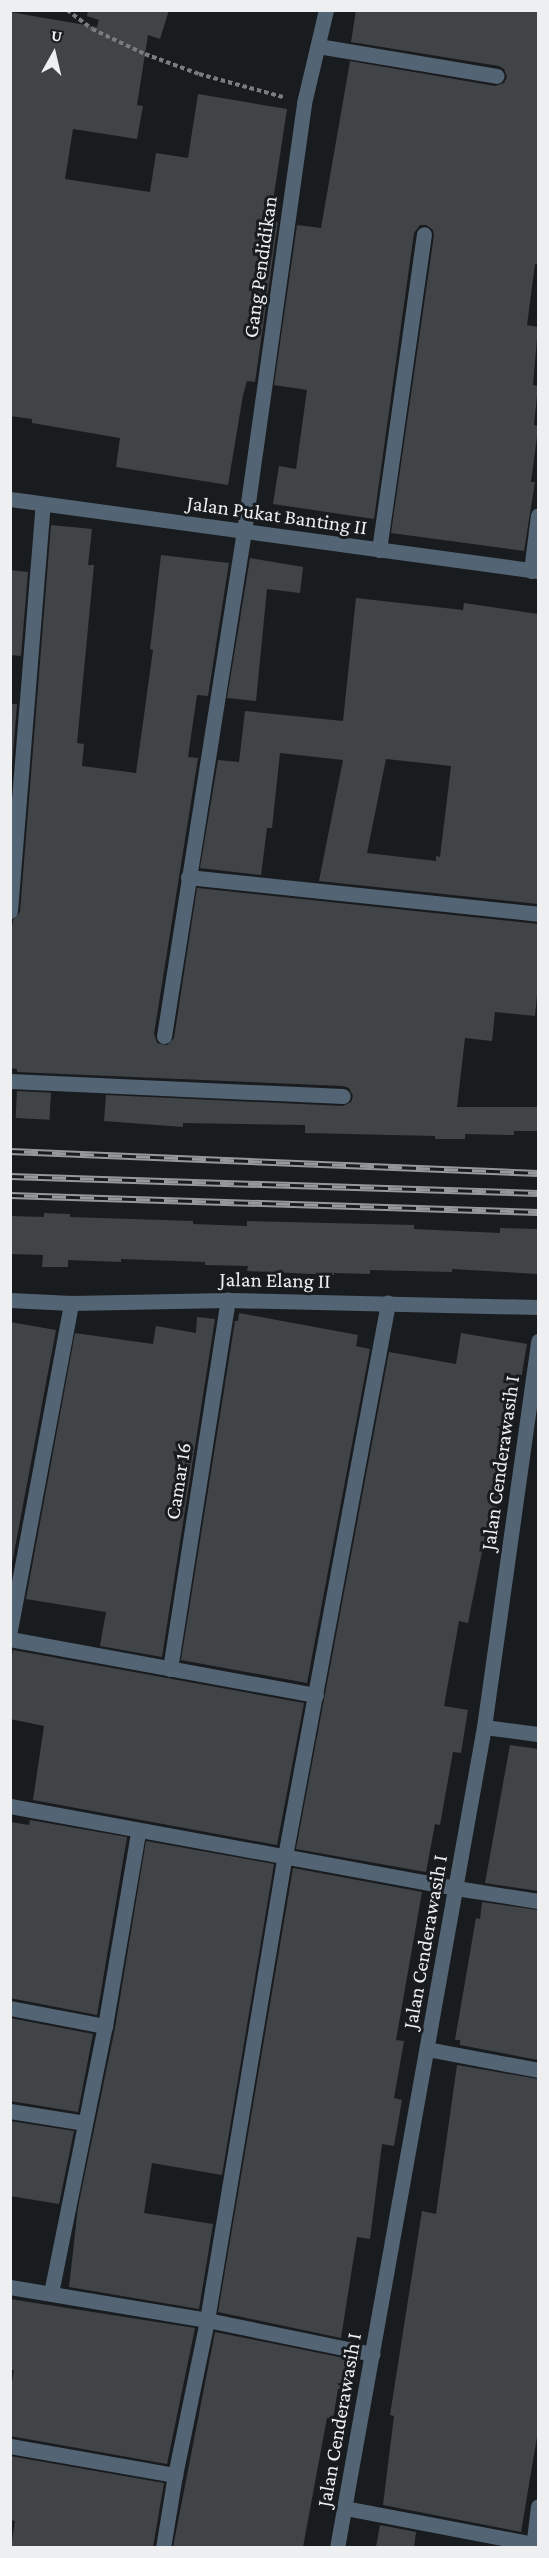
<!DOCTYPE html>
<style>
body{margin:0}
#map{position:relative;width:549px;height:2558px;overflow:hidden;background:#191c1e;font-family:"Crimson Pro",serif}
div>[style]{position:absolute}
.building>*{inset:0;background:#414447;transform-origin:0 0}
.path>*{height:4px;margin-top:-2px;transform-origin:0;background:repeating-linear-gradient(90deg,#7a7d7f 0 4.5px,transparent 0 7.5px)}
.minor>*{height:15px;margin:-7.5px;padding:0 7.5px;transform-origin:7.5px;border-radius:7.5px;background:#536474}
.rail>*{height:7px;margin-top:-3.5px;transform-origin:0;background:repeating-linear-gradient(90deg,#191c1e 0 14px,#96999b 0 28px);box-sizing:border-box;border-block:2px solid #96999b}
span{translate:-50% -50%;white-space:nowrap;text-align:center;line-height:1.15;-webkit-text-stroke:6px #191c1e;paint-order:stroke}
.street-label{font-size:21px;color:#edeff1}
.frame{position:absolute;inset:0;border:12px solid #edeff1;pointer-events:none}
.north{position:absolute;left:24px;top:24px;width:60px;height:60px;-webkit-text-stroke:4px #191c1e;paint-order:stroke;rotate:8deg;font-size:16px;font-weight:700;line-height:24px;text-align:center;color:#edeff1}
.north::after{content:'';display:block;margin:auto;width:21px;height:27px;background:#edeff1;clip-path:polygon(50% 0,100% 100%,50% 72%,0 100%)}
</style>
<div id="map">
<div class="building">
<i style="clip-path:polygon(88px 10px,169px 10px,160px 39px,148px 35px,137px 105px,143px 106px,137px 139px,73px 129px,65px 179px,150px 192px,156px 153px,188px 158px,198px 94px,287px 109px,270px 221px,278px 222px,255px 382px,247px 381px,243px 395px,228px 485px,116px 467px,120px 438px,32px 423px,32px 419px,10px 416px,10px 12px,97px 27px,99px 20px,87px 16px)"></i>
<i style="clip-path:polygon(356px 10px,538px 10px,538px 264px,535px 264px,527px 325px,538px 327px,533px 385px,538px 386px,534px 425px,538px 426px,538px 429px,531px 482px,535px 482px,524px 551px,391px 533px,434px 235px,433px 230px,426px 225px,420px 225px,414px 233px,374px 519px,273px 504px,279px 466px,296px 469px,307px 390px,274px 385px,297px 225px,321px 228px,350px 61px,495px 86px,504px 83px,507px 77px,504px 69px,499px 66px,351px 42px)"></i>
<i style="clip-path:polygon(51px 525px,92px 529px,88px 565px,94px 565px,77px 743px,84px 744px,82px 766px,136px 773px,153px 650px,150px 649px,161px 555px,229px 563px,208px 696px,197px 695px,188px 757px,198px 758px,154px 1034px,157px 1043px,167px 1045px,174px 1038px,197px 888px,538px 924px,538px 984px,535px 1016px,495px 1012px,492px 1041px,465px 1038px,457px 1107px,538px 1107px,538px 1131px,514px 1131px,514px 1135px,465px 1134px,465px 1139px,435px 1139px,435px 1136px,305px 1133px,305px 1125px,183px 1123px,183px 1127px,104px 1121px,106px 1095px,343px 1106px,351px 1102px,353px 1096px,349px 1088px,343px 1086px,17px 1072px,17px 1069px,10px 1068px,10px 943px,13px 920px,20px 912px)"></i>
<i style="clip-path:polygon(250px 558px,303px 567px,300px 593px,267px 589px,256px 701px,227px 698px)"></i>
<i style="clip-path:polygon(10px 570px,28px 572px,21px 656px,10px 655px)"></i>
<i style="clip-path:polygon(evenodd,356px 598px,463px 610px,464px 603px,538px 614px,538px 904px,319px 881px,343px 760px,280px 753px,272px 828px,267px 828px,261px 875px,200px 868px,218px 760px,239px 762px,245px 711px,343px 721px,356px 598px,386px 759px,451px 766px,440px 857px,436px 856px,436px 861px,367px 853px,386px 759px)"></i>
<i style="clip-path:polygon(10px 704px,17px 704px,11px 778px,10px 778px)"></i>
<i style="left:17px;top:1091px;width:34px;height:27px;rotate:3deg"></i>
<i style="clip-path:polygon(44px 1213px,70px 1214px,70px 1217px,193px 1221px,193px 1224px,247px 1226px,247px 1221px,414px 1225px,414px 1229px,500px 1233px,500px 1228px,538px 1229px,538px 1274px,452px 1269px,452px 1272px,370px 1270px,370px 1274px,334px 1273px,334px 1275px,247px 1271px,248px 1266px,205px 1265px,205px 1262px,121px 1259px,121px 1262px,68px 1260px,68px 1267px,42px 1267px,43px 1255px,10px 1254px,10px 1216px,44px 1217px)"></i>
<i style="clip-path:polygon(239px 1313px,358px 1335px,356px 1346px,370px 1349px,307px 1683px,181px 1660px,235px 1321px,238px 1321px)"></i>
<i style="clip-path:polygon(197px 1317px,215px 1319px,162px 1657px,100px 1646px,106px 1612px,26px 1599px,75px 1333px,153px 1344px,156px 1326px,196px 1333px)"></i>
<i style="clip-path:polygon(10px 1322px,56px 1330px,10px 1574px)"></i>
<i style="clip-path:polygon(461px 1333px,527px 1344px,520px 1385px,515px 1384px,500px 1474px,503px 1474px,496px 1512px,490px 1511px,468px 1623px,459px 1621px,444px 1706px,468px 1710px,461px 1753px,453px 1752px,440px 1825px,435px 1824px,426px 1872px,296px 1849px,389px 1352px,456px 1364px)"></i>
<i style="clip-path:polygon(13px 1650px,304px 1703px,277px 1845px,33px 1800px,44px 1726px,10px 1719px,10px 1665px)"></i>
<i style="clip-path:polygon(510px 1745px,538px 1749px,538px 1891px,485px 1883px)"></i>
<i style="clip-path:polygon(30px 1820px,127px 1837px,97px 2015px,10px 1998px,10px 1822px,29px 1825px)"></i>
<i style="clip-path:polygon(146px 1841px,274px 1864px,222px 2175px,152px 2163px,144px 2213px,213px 2224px,199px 2309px,69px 2287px,78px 2207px,115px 2028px)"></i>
<i style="clip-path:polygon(293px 1868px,422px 1892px,396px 2040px,404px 2041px,394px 2098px,402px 2100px,394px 2146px,382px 2144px,370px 2239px,357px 2237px,341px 2338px,218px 2312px)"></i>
<i style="clip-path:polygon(482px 1902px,538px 1910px,538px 2060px,460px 2045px,460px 2040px,455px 2040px,476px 1918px,480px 1919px)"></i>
<i style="clip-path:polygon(10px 2018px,93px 2034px,78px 2112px,10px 2101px)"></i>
<i style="clip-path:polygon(457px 2065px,538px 2079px,538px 2431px,521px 2532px,383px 2505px,394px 2416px,390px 2415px,422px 2211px,436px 2214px)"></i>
<i style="clip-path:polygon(10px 2121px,74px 2131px,59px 2204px,10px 2196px)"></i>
<i style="clip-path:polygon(10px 2299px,195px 2328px,167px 2464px,10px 2436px,10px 2393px,14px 2370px,10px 2370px)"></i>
<i style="clip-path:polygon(215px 2332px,349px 2359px,344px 2390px,338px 2389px,333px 2419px,327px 2418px,303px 2547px,173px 2547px)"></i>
<i style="clip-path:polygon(10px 2456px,164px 2483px,153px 2547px,11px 2547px,15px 2521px,10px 2520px)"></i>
<i style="clip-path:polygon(380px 2525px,416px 2532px,414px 2547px,376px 2547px)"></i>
</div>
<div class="path">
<i style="left:67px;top:10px;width:31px;rotate:37deg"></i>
<i style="left:92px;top:29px;width:59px;rotate:25.3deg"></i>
<i style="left:145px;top:54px;width:58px;rotate:20.3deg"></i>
<i style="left:199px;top:74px;width:87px;rotate:15.3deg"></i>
</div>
<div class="minor">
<i style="left:318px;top:46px;width:181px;rotate:9.5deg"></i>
<i style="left:10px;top:499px;width:533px;rotate:7.77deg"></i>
<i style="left:379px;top:550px;width:319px;rotate:-81.9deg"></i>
<i style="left:531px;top:571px;width:56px;rotate:-82.9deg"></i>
<i style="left:188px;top:877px;width:352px;rotate:6deg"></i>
<i style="left:10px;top:911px;width:408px;rotate:-85.4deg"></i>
<i style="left:164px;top:1036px;width:511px;rotate:-81deg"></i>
<i style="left:244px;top:531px;width:432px;rotate:-82deg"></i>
<i style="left:304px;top:103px;width:96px;rotate:-76.7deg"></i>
<i style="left:10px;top:1081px;width:333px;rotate:2.6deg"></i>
<i style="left:10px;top:1300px;width:61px;rotate:2.8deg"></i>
<i style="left:71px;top:1303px;width:157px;rotate:-1.1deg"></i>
<i style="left:228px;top:1300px;width:310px;rotate:1.3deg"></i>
<i style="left:10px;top:1630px;width:333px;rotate:-79.4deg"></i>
<i style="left:10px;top:1639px;width:311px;rotate:10.4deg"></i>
<i style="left:170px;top:1669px;width:374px;rotate:-81.1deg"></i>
<i style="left:484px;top:1727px;width:54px;rotate:7.4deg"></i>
<i style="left:10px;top:1806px;width:453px;rotate:10.4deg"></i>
<i style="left:456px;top:1888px;width:83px;rotate:9deg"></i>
<i style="left:10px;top:2008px;width:97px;rotate:10.7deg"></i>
<i style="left:427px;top:2049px;width:113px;rotate:10.7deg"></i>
<i style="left:10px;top:2111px;width:76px;rotate:9.1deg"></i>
<i style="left:10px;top:2287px;width:200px;rotate:9.5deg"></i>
<i style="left:207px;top:2320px;width:169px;rotate:11.6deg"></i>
<i style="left:51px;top:2293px;width:272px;rotate:-78.6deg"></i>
<i style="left:105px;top:2026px;width:197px;rotate:-80.3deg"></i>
<i style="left:10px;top:2446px;width:168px;rotate:10deg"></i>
<i style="left:345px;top:2508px;width:191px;rotate:10.8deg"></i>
<i style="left:163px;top:2548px;width:74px;rotate:-80.7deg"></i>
<i style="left:175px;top:2475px;width:158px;rotate:-78.3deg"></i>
<i style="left:207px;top:2320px;width:471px;rotate:-80.5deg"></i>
<i style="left:285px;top:1856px;width:563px;rotate:-79.45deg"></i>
<i style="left:337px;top:2548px;width:834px;rotate:-79.85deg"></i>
<i style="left:484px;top:1727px;width:390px;rotate:-82deg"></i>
<i style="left:533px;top:2548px;width:42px;rotate:-83.2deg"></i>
</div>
<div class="rail">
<i style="left:10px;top:1151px;width:528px;rotate:2.39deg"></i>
<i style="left:10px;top:1176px;width:528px;rotate:1.84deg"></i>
<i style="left:10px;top:1195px;width:528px;rotate:1.84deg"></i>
</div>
<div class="street-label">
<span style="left:260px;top:267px;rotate:-82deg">Gang Pendidikan</span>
<span style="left:277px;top:515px;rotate:8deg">Jalan Pukat Banting II</span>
<span style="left:275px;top:1280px;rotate:1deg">Jalan Elang II</span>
<span style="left:500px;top:1463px;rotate:-82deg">Jalan Cenderawasih I</span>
<span style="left:178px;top:1481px;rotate:-81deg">Camar 16</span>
<span style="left:425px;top:1942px;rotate:-80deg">Jalan Cenderawasih I</span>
<span style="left:339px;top:2420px;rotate:-80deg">Jalan Cenderawasih I</span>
</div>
<div class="frame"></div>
<div class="north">U</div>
</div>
